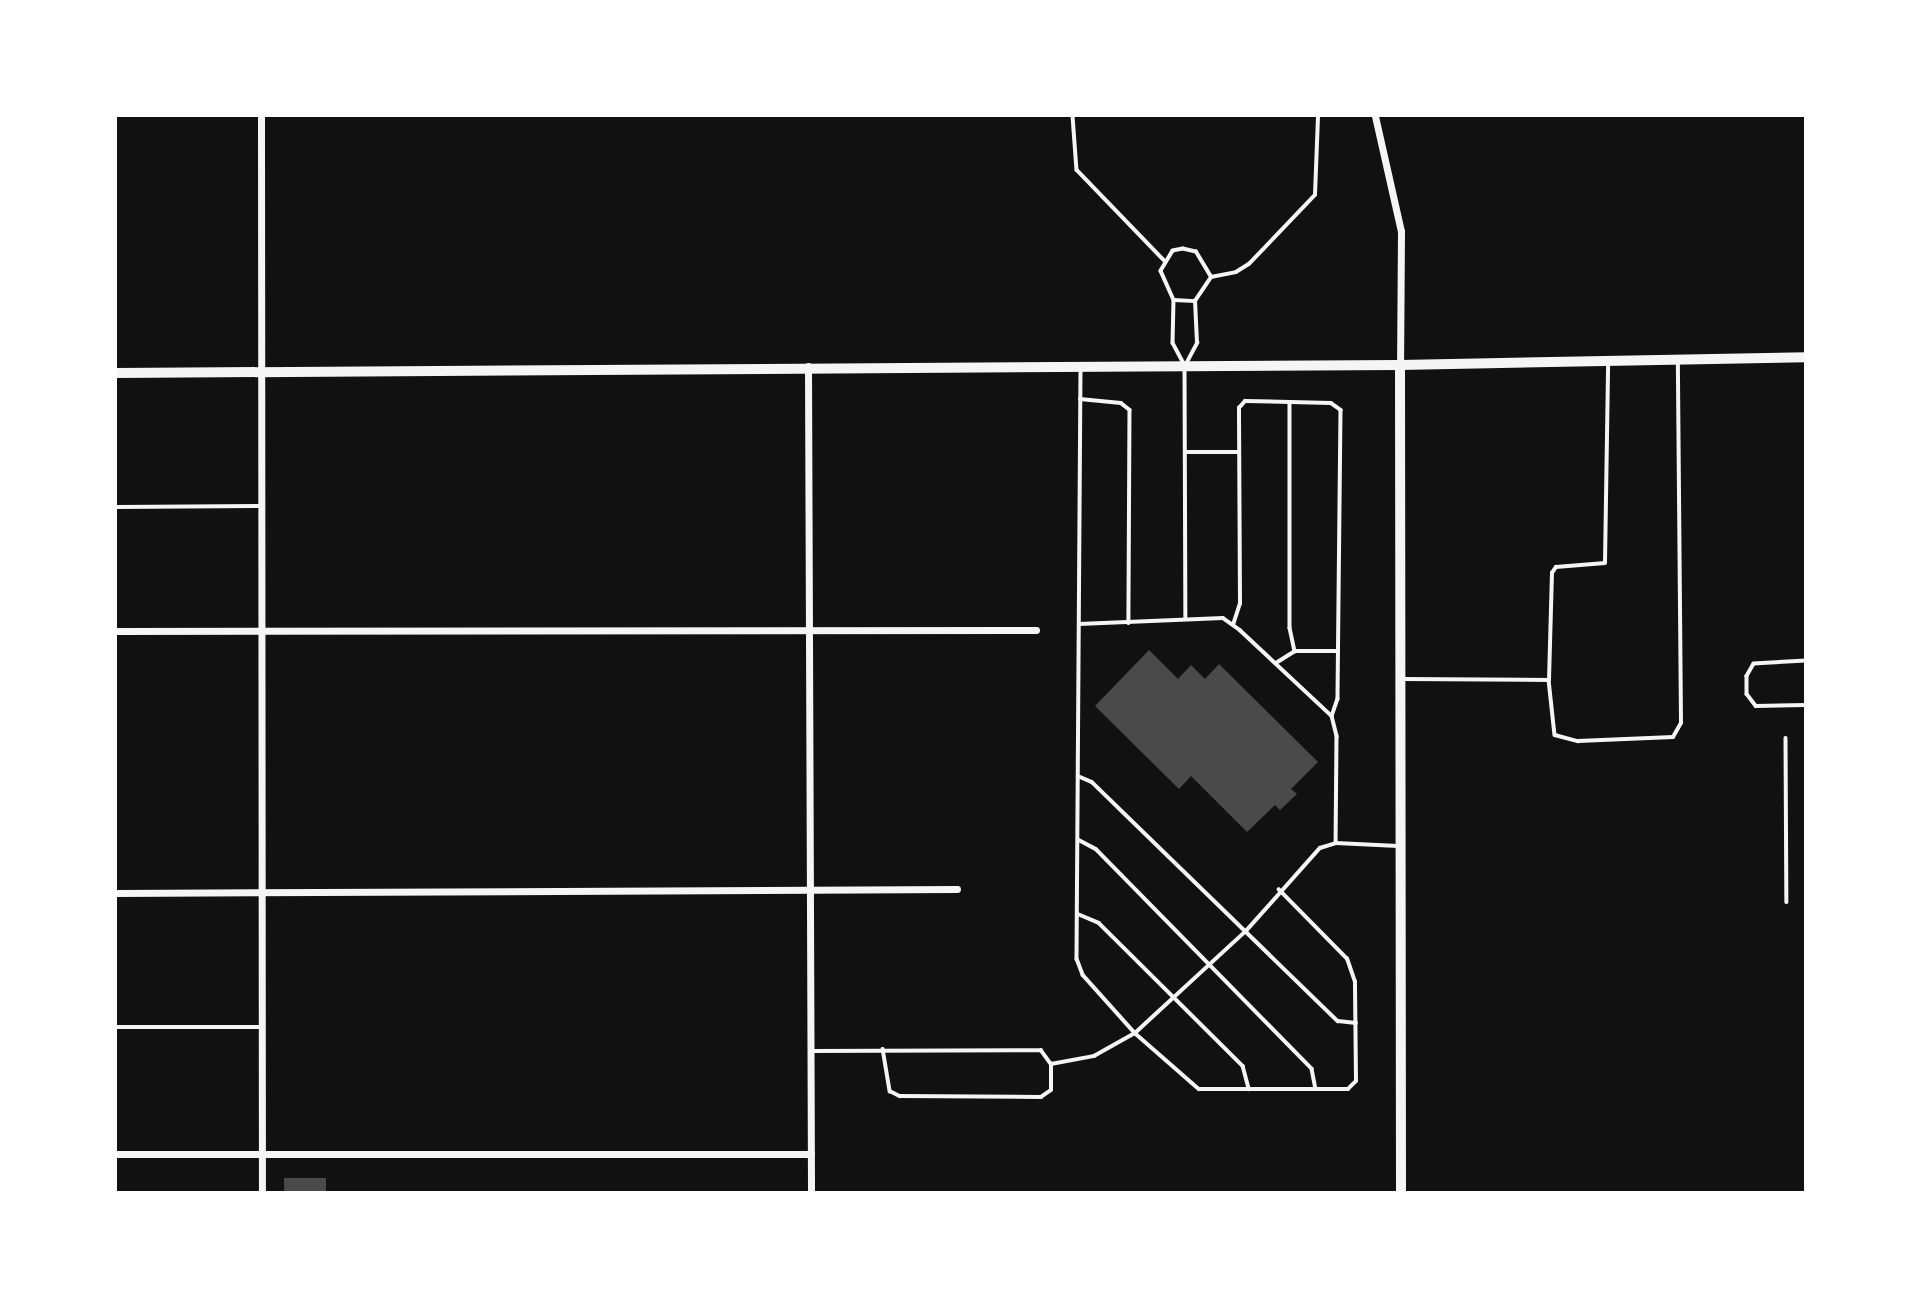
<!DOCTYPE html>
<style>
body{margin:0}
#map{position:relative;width:1921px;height:1308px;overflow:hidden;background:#111;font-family:"Fira Sans",sans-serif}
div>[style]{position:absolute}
.building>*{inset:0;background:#4a4a4a;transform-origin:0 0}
.path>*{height:3.5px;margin:-1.75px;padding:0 1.75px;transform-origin:1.75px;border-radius:1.75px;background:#f5f5f5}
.service>*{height:3.5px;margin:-1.75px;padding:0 1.75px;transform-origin:1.75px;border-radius:1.75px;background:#f5f5f5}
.minor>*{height:7px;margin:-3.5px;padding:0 3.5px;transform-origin:3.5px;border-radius:3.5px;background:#f5f5f5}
.tertiary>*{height:10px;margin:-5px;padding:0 5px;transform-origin:5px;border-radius:5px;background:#f5f5f5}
span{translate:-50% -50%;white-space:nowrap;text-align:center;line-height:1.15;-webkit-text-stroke:7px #fff;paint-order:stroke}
.frame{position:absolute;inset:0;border:117px solid #fff;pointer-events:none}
</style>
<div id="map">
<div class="building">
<i style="clip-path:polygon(1149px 650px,1178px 679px,1191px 665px,1205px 679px,1219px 664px,1318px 762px,1291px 789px,1297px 794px,1280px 810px,1275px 805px,1247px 832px,1191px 776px,1179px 789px,1095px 706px)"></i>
<i style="left:326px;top:1178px;width:14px;height:42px;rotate:90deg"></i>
</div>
<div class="path">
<i style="left:1786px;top:738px;width:164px;rotate:89.7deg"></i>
</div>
<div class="service">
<i style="left:1073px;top:116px;width:54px;rotate:85.8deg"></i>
<i style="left:1077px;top:170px;width:125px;rotate:46deg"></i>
<i style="left:1211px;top:277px;width:25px;rotate:-11deg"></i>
<i style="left:1236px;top:272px;width:15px;rotate:-32deg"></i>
<i style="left:1249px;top:264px;width:95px;rotate:-46.3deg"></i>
<i style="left:1315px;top:195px;width:79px;rotate:-87.8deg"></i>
<i style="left:1174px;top:300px;width:21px;rotate:3deg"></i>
<i style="left:1186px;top:364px;width:24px;rotate:-62deg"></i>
<i style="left:1197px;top:343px;width:42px;rotate:-92.7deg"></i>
<i style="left:1195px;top:301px;width:29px;rotate:-56deg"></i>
<i style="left:1211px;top:277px;width:29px;rotate:-121deg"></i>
<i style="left:1196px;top:252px;width:13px;rotate:-167deg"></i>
<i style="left:1183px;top:249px;width:10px;rotate:169deg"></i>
<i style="left:1173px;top:251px;width:23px;rotate:121deg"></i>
<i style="left:1161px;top:271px;width:32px;rotate:66deg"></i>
<i style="left:1174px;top:300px;width:43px;rotate:91.3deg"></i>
<i style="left:1173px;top:343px;width:26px;rotate:62deg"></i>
<i style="left:1185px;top:366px;width:253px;rotate:89.8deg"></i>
<i style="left:1081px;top:369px;width:590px;rotate:90.39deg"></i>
<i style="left:1077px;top:959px;width:17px;rotate:69deg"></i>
<i style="left:1083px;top:975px;width:78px;rotate:48.1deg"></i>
<i style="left:1135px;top:1033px;width:85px;rotate:41.2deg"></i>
<i style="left:1199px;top:1089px;width:149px"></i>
<i style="left:1348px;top:1089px;width:11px;rotate:-45deg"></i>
<i style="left:1356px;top:1081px;width:99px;rotate:-90.6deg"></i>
<i style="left:1355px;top:982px;width:24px;rotate:-109deg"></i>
<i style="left:1347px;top:959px;width:97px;rotate:-134.6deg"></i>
<i style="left:1080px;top:399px;width:41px;rotate:5.6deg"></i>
<i style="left:1121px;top:403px;width:11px;rotate:38deg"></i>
<i style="left:1130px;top:410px;width:213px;rotate:90.3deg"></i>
<i style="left:1290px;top:402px;width:226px;rotate:90deg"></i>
<i style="left:1290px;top:628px;width:24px;rotate:78deg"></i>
<i style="left:1185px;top:452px;width:54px"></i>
<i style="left:116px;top:507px;width:144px;rotate:-0.4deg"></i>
<i style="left:1079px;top:624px;width:144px;rotate:-2.4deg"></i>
<i style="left:1223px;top:618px;width:21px;rotate:35deg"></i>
<i style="left:1240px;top:630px;width:126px;rotate:43.1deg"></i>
<i style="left:1332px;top:716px;width:21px;rotate:76deg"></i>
<i style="left:1337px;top:736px;width:107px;rotate:90.5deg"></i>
<i style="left:1233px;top:625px;width:22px;rotate:-72deg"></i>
<i style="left:1240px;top:604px;width:196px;rotate:-90.3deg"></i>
<i style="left:1239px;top:408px;width:9px;rotate:-49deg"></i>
<i style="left:1245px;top:401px;width:86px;rotate:1.3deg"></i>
<i style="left:1331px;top:403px;width:12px;rotate:35deg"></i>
<i style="left:1341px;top:410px;width:289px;rotate:90.6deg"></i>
<i style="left:1338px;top:699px;width:18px;rotate:109deg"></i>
<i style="left:1806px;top:661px;width:52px;rotate:176.7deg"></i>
<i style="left:1754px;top:664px;width:14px;rotate:120deg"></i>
<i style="left:1747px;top:676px;width:18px;rotate:90deg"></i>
<i style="left:1747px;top:694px;width:15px;rotate:53deg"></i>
<i style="left:1756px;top:706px;width:50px;rotate:-1.1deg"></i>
<i style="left:1276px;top:663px;width:22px;rotate:-32deg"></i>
<i style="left:1295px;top:651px;width:43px"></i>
<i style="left:1402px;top:679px;width:147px;rotate:0.4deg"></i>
<i style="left:1549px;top:680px;width:107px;rotate:-88.4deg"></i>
<i style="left:1552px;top:573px;width:7px;rotate:-56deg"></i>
<i style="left:1556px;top:567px;width:49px;rotate:-4.7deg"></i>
<i style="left:1605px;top:563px;width:199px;rotate:-89.1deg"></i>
<i style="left:1549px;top:680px;width:55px;rotate:83.8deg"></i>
<i style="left:1555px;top:735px;width:24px;rotate:15deg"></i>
<i style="left:1578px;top:741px;width:95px;rotate:-2.4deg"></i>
<i style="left:1673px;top:737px;width:16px;rotate:-60deg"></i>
<i style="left:1681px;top:723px;width:360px;rotate:-90.5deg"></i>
<i style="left:1078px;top:776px;width:15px;rotate:23deg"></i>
<i style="left:1092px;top:782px;width:343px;rotate:44.2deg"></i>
<i style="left:1338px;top:1021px;width:18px;rotate:6deg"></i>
<i style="left:1079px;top:840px;width:19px;rotate:28deg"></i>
<i style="left:1096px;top:849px;width:308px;rotate:45.5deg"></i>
<i style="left:1312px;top:1069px;width:20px;rotate:79deg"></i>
<i style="left:1078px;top:914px;width:23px;rotate:23deg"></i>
<i style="left:1099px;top:923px;width:203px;rotate:44.8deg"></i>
<i style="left:1243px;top:1066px;width:24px;rotate:75deg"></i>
<i style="left:116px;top:1027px;width:145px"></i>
<i style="left:883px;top:1049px;width:43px;rotate:80.5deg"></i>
<i style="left:890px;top:1091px;width:11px;rotate:27deg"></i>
<i style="left:900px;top:1096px;width:141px;rotate:0.4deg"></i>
<i style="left:1041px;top:1097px;width:12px;rotate:-35deg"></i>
<i style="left:1051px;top:1090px;width:26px;rotate:-90deg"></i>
<i style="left:810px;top:1051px;width:231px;rotate:-0.2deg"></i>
<i style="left:1041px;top:1050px;width:17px;rotate:54deg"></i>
<i style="left:1051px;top:1064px;width:44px;rotate:-10.5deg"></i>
<i style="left:1094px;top:1056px;width:47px;rotate:-29.3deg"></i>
<i style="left:1135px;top:1033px;width:151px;rotate:-42.6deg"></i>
<i style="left:1246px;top:931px;width:111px;rotate:-48.3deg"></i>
<i style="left:1320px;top:848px;width:17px;rotate:-17deg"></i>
<i style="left:1336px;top:843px;width:62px;rotate:2.8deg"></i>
</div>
<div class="minor">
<i style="left:261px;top:116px;width:1076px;rotate:89.95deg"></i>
<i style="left:1375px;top:116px;width:118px;rotate:77.3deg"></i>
<i style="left:1401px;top:231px;width:134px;rotate:90.4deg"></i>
<i style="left:808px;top:366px;width:826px;rotate:89.79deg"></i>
<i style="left:116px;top:631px;width:920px;rotate:-0.06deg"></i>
<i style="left:116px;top:893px;width:841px;rotate:-0.27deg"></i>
<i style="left:116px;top:1154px;width:695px"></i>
</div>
<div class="tertiary">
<i style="left:1400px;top:365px;width:827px;rotate:89.93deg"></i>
<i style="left:116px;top:373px;width:1284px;rotate:-0.36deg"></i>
<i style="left:1400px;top:365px;width:406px;rotate:-1.1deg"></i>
</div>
<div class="frame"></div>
</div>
